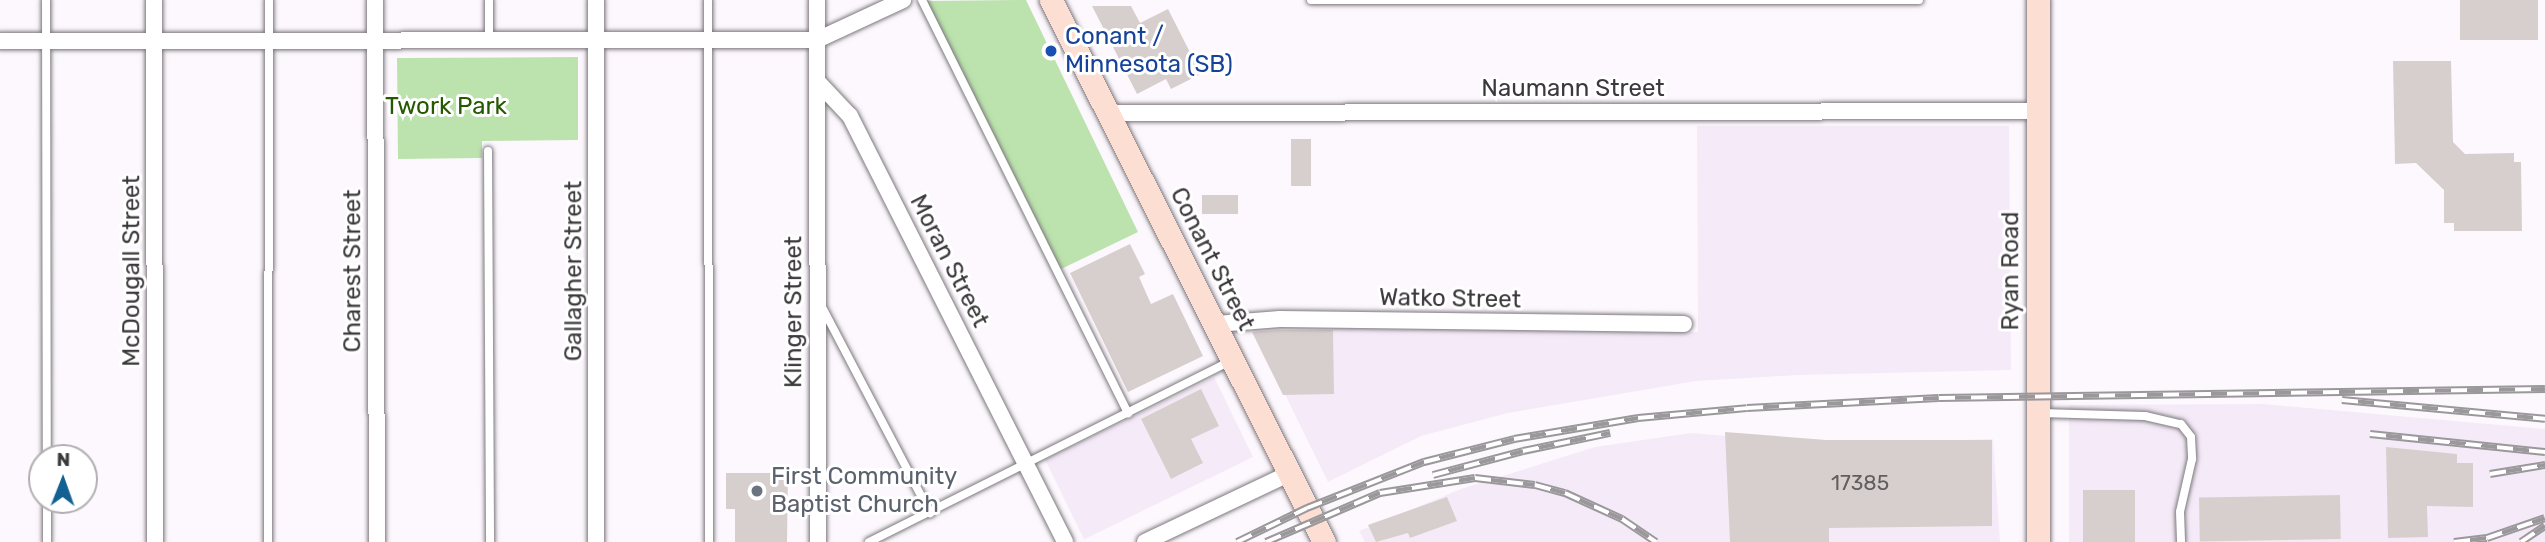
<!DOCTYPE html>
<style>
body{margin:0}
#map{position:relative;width:2545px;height:542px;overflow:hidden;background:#fdf8fe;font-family:Rubik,sans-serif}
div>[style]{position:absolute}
.built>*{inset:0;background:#f5ebf8;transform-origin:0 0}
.green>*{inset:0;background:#bce3ad}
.building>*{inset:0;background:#d7cfce;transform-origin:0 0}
.roads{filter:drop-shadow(0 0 2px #7c787d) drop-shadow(0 0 2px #7c787d)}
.lane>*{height:8px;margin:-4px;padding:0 4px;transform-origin:4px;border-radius:4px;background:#fff}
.street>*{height:16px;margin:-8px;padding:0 8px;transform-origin:8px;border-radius:8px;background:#fff}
.secondary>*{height:23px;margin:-11.5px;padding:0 11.5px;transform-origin:11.5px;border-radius:11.5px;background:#fcded3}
.rail>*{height:8px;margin-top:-4px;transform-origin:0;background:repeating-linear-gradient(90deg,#fff 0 16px,#9b989c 0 32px);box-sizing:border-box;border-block:2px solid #9b989c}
.dots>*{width:19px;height:19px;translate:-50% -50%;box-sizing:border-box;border:4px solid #fff;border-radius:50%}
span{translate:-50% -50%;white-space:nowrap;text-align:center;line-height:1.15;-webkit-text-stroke:6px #fff;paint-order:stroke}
.number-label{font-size:21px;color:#625e60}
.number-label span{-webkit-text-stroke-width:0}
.transit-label{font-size:24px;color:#164399}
.left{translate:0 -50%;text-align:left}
.street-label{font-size:24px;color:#3b393b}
.park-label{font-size:24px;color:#245900}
.worship-label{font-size:24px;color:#5b616d}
.north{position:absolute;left:28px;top:444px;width:70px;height:70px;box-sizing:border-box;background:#fff;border:2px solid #b1b0b1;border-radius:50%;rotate:1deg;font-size:19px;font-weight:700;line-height:28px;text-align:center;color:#3b393b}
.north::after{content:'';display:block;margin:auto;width:24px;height:32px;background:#136093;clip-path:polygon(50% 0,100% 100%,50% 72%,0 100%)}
</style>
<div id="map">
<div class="built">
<i style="clip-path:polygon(1697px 126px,2009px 126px,2011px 370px,1798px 375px,1696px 381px,1508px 413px,1421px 436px,1328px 482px,1252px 327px,1698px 332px)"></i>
<i style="left:1214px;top:377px;width:89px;height:188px;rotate:64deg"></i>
<i style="clip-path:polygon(2263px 404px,2545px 429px,2545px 542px,2069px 542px,2069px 405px)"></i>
<i style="clip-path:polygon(1691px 433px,1825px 444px,1993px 439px,2000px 542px,1365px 542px,1359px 531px,1461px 489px,1595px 447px)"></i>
</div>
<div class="green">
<i style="clip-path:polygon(1026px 0,1138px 232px,1057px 271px,927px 1px)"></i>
<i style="clip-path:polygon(578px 57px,578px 140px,482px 141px,482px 158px,398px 159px,397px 58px)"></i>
</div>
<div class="building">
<i style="left:2460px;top:0;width:78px;height:40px"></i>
<i style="clip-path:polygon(1092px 6px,1131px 6px,1140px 23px,1168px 9px,1201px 74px,1171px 89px,1166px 79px,1137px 94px)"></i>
<i style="clip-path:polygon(2393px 61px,2451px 61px,2453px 142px,2465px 154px,2514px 153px,2514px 162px,2521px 162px,2522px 231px,2454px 231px,2454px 223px,2444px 223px,2444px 190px,2416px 163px,2395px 164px)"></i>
<i style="left:1291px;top:139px;width:20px;height:47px"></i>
<i style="left:1238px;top:195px;width:19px;height:36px;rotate:90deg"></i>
<i style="clip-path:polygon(1130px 244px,1145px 274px,1139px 277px,1151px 304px,1173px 294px,1203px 356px,1128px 392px,1070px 273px)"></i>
<i style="clip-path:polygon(1280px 330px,1333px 330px,1334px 394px,1283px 395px,1252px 332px)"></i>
<i style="clip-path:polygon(1201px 389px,1219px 426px,1191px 439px,1203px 463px,1171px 479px,1141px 419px)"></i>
<i style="clip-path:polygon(1725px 432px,1826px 440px,1992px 440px,1992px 526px,1829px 528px,1829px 542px,1730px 542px)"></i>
<i style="clip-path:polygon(2386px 447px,2457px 454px,2457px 463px,2473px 463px,2473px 507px,2427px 506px,2428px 537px,2388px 538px)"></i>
<i style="clip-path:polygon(726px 473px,788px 473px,787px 542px,735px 542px,735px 509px,726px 509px)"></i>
<i style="left:2083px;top:490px;width:52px;height:52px"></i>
<i style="left:2340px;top:495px;width:44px;height:141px;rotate:89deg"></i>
<i style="clip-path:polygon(1447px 497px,1457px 521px,1410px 538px,1408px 533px,1376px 542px,1368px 525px)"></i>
</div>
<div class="roads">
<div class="lane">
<i style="left:46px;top:0;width:458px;rotate:89.9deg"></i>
<i style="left:489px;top:0;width:39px;rotate:90deg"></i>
<i style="left:708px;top:0;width:542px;rotate:89.89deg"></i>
<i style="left:922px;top:0;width:462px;rotate:63.5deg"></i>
<i style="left:1311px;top:0;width:608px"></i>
<i style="left:488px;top:151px;width:391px;rotate:89.7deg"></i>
<i style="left:822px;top:307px;width:233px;rotate:62.3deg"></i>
<i style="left:2041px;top:413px;width:104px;rotate:1.7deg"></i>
<i style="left:2145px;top:416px;width:37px;rotate:13deg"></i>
<i style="left:2181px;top:424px;width:16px;rotate:52deg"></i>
<i style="left:2191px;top:437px;width:22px;rotate:87deg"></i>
<i style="left:2192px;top:459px;width:54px;rotate:102.8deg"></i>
<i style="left:2180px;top:512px;width:30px;rotate:88deg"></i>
<i style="left:47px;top:500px;width:42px;rotate:90deg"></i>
<i style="left:268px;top:542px;width:542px;rotate:-89.89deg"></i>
<i style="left:869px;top:542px;width:402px;rotate:-26.6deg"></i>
</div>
<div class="street">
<i style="left:154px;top:0;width:542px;rotate:89.89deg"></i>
<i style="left:375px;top:0;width:542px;rotate:89.79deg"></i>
<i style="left:817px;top:0;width:542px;rotate:89.89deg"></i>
<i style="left:0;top:41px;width:817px;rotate:-0.07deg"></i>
<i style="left:817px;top:40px;width:95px;rotate:-24.9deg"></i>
<i style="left:817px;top:81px;width:48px;rotate:46.7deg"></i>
<i style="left:850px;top:116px;width:477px;rotate:63.2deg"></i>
<i style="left:1109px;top:113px;width:929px;rotate:-0.12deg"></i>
<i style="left:1216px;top:324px;width:64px;rotate:-4.5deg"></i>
<i style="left:1280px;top:319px;width:404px;rotate:0.7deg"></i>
<i style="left:596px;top:542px;width:542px;rotate:-90deg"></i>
<i style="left:1145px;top:542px;width:161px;rotate:-25.4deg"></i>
</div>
<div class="secondary">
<i style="left:1051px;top:0;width:607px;rotate:63.27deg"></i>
<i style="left:2038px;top:0;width:542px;rotate:90deg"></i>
</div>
</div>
<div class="rail">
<i style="left:2342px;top:400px;width:204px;rotate:5.3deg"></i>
<i style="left:2370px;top:434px;width:176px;rotate:5.9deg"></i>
<i style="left:2490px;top:474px;width:56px;rotate:-9.3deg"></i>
<i style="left:1433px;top:475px;width:93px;rotate:-14.9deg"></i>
<i style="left:1523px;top:451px;width:89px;rotate:-11.7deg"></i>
<i style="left:1237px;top:542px;width:78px;rotate:-25.9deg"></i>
<i style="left:1307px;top:508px;width:126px;rotate:-21.5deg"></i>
<i style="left:1424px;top:462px;width:93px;rotate:-14.3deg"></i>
<i style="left:1514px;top:439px;width:126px;rotate:-9.6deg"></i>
<i style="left:1638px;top:418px;width:109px;rotate:-5.2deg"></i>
<i style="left:1747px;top:408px;width:192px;rotate:-3deg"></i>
<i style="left:1939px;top:398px;width:606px;rotate:-0.85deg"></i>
<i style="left:1266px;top:542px;width:124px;rotate:-23.3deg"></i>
<i style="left:1380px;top:493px;width:96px;rotate:-9deg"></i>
<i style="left:1475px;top:478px;width:60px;rotate:6.7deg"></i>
<i style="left:1535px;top:485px;width:31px;rotate:15deg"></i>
<i style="left:1565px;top:493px;width:63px;rotate:24.5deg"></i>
<i style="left:1622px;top:519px;width:41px;rotate:34.1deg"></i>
<i style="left:2454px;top:542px;width:33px;rotate:-7deg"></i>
<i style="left:2487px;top:538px;width:61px;rotate:-19deg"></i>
<i style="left:2521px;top:542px;width:29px;rotate:-34deg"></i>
</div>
<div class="dots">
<i style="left:1051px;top:51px;background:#1a4fb4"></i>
<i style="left:757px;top:491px;background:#6b7280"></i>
</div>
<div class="number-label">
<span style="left:1860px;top:483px">17385</span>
</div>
<div class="transit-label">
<span class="left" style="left:1065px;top:51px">Conant /<br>Minnesota (SB)</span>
</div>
<div class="street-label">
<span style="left:1573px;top:89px">Naumann Street</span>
<span style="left:1212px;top:259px;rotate:63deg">Conant Street</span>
<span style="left:949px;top:261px;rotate:63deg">Moran Street</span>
<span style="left:132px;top:271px;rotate:-90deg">McDougall Street</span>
<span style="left:353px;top:271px;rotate:-90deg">Charest Street</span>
<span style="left:574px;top:271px;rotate:-90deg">Gallagher Street</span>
<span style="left:2011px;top:271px;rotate:-90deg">Ryan Road</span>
<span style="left:1450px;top:299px;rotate:1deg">Watko Street</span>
<span style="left:794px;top:312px;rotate:-90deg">Klinger Street</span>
</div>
<div class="park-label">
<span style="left:446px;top:107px">Twork Park</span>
</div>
<div class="worship-label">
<span class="left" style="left:771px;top:491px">First Community<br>Baptist Church</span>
</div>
<div class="north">N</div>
</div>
